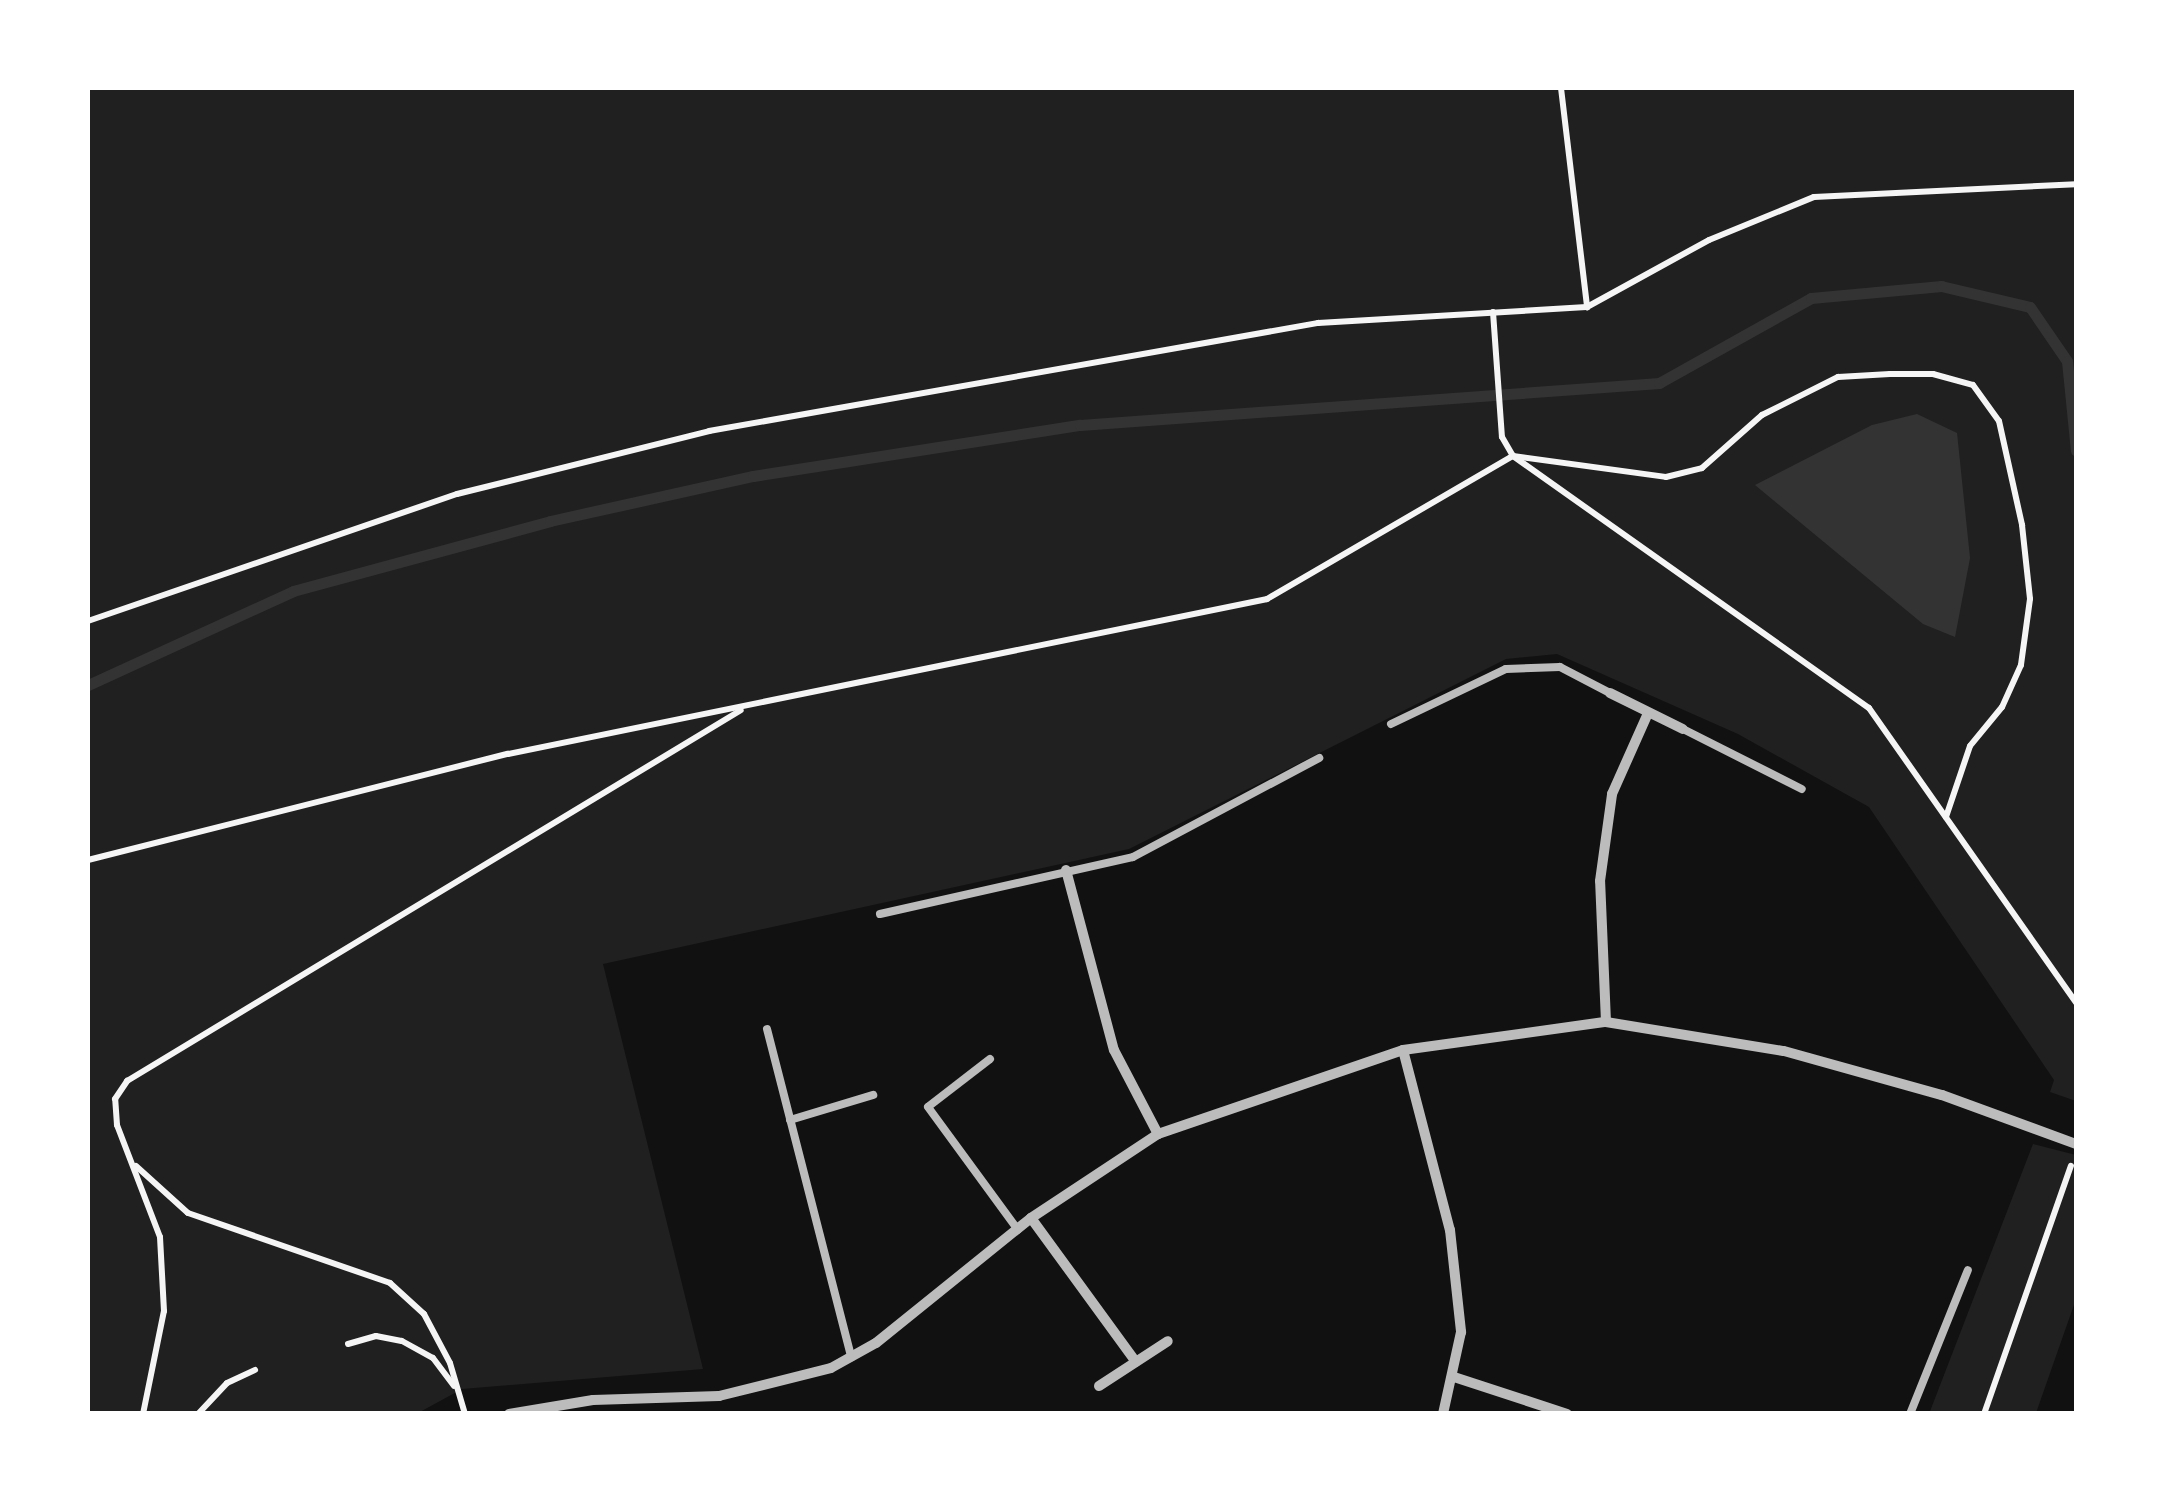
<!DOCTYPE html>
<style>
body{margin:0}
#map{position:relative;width:2164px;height:1501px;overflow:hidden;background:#111;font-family:"Exo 2",sans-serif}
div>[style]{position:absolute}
.green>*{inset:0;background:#202020}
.water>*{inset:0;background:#333}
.stream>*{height:11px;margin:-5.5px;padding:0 5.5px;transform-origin:5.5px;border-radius:5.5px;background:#333}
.path>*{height:6px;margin:-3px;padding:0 3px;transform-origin:3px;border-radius:3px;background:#f5f5f5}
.service>*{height:8px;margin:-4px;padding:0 4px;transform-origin:4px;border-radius:4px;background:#bcbcbc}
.minor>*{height:10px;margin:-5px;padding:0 5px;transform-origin:5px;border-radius:5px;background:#bcbcbc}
span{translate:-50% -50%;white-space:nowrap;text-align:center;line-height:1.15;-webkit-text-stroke:8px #fff;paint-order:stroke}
.frame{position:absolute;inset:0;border:90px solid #fff;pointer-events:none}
</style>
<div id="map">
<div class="green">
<i style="clip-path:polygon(88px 88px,2076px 88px,2076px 1101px,2050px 1092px,2054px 1080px,1869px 807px,1738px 734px,1557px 654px,1506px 659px,1129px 849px,603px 964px,703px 1369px,462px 1389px,418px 1413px,88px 1413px)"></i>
<i style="clip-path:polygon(2033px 1144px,2076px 1155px,2076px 1299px,2036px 1413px,1929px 1414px)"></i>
</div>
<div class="water">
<i style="clip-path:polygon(1917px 414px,1957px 433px,1970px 558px,1955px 637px,1923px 624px,1755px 485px,1872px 425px)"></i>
</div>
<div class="stream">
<i style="left:88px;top:685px;width:226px;rotate:-24.6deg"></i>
<i style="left:293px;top:591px;width:266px;rotate:-15.2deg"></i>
<i style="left:550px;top:521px;width:208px;rotate:-12.5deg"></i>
<i style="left:753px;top:476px;width:331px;rotate:-8.9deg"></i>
<i style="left:1080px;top:425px;width:581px;rotate:-4.15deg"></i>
<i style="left:1659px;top:383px;width:174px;rotate:-29.2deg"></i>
<i style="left:1811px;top:298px;width:131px;rotate:-5.3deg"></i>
<i style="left:1941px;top:286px;width:91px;rotate:13.3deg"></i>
<i style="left:2030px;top:307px;width:65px;rotate:55.6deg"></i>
<i style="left:2067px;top:361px;width:90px;rotate:84.3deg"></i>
</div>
<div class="path">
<i style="left:1561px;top:88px;width:221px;rotate:83.2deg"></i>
<i style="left:1493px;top:312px;width:125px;rotate:85.9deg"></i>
<i style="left:1502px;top:437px;width:22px;rotate:60deg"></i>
<i style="left:1513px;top:456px;width:436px;rotate:35.3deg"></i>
<i style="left:1869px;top:708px;width:360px;rotate:54.9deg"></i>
<i style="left:88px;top:621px;width:390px;rotate:-19deg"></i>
<i style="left:457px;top:494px;width:260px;rotate:-14deg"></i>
<i style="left:709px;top:431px;width:619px;rotate:-10.06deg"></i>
<i style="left:1318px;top:323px;width:269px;rotate:-3.4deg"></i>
<i style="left:1587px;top:307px;width:139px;rotate:-28.8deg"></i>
<i style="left:1709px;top:240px;width:113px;rotate:-22.3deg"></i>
<i style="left:1814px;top:197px;width:262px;rotate:-2.8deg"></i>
<i style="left:88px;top:860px;width:433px;rotate:-14.2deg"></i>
<i style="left:508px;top:754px;width:775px;rotate:-11.54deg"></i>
<i style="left:1267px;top:599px;width:285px;rotate:-30.2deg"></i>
<i style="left:1513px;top:456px;width:154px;rotate:7.8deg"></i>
<i style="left:1666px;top:477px;width:37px;rotate:-14deg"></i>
<i style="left:1702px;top:468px;width:80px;rotate:-41.5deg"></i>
<i style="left:1762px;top:415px;width:85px;rotate:-26.6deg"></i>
<i style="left:1838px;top:377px;width:52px;rotate:-3.3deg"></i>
<i style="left:1890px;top:374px;width:43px"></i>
<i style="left:1933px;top:374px;width:41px;rotate:15.4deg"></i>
<i style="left:1973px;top:385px;width:44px;rotate:54.2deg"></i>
<i style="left:1999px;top:421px;width:107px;rotate:77.5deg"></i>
<i style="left:2022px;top:525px;width:74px;rotate:83.8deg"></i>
<i style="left:2030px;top:599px;width:67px;rotate:97.8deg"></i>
<i style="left:2021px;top:665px;width:46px;rotate:114.3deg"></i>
<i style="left:2002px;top:707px;width:50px;rotate:129.4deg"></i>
<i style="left:1970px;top:746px;width:75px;rotate:108.7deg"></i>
<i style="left:136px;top:1166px;width:70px;rotate:42.1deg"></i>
<i style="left:188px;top:1213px;width:214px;rotate:19.1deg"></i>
<i style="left:390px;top:1283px;width:46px;rotate:42.4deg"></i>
<i style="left:424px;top:1314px;width:55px;rotate:62deg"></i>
<i style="left:450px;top:1363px;width:53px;rotate:73.6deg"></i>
<i style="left:348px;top:1344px;width:29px;rotate:-16deg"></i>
<i style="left:376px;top:1336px;width:26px;rotate:11deg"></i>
<i style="left:402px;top:1341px;width:35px;rotate:29deg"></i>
<i style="left:433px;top:1358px;width:35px;rotate:53deg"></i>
<i style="left:143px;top:1414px;width:105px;rotate:-78.5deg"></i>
<i style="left:164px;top:1311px;width:74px;rotate:-93.1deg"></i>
<i style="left:160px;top:1237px;width:120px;rotate:-111deg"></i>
<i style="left:117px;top:1125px;width:26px;rotate:-94deg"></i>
<i style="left:115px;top:1099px;width:22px;rotate:-56deg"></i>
<i style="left:127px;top:1081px;width:717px;rotate:-31.14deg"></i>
<i style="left:198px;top:1414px;width:42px;rotate:-46.9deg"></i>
<i style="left:227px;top:1383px;width:31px;rotate:-25deg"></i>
<i style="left:1984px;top:1414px;width:263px;rotate:-70.7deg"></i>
</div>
<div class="service">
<i style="left:1391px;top:724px;width:127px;rotate:-25.6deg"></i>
<i style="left:1506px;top:669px;width:54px;rotate:-2.1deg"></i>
<i style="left:1560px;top:667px;width:56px;rotate:27.5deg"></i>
<i style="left:1683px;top:729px;width:133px;rotate:26.8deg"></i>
<i style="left:880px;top:914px;width:259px;rotate:-12.7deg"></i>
<i style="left:1133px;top:857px;width:211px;rotate:-28deg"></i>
<i style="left:767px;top:1029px;width:339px;rotate:75.6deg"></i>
<i style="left:990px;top:1059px;width:78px;rotate:142.3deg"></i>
<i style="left:928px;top:1107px;width:152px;rotate:53.8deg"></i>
<i style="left:790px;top:1120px;width:87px;rotate:-16.8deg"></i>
<i style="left:1910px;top:1414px;width:155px;rotate:-68.1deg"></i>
</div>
<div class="minor">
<i style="left:1610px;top:693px;width:81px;rotate:26.3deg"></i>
<i style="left:1066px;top:870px;width:186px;rotate:75.1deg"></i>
<i style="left:1114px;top:1050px;width:95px;rotate:62.4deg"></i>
<i style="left:1606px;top:1022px;width:141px;rotate:-92.4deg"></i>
<i style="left:1600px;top:881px;width:88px;rotate:-82.1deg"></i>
<i style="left:1612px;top:794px;width:89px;rotate:-66deg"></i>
<i style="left:1403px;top:1050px;width:186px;rotate:75.4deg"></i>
<i style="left:1450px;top:1230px;width:103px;rotate:83.8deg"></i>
<i style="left:1461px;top:1332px;width:84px;rotate:102.4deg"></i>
<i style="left:1031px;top:1218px;width:178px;rotate:53.9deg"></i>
<i style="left:1454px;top:1377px;width:119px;rotate:18.1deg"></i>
<i style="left:1099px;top:1386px;width:82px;rotate:-33.1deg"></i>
<i style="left:509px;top:1414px;width:85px;rotate:-9.5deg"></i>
<i style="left:593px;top:1400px;width:126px;rotate:-1.8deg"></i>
<i style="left:719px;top:1396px;width:115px;rotate:-14deg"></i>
<i style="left:831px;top:1368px;width:51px;rotate:-29.1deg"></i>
<i style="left:876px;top:1343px;width:199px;rotate:-38.9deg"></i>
<i style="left:1031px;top:1218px;width:152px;rotate:-33.5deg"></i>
<i style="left:1158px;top:1134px;width:259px;rotate:-18.9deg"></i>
<i style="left:1403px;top:1050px;width:205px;rotate:-7.9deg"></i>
<i style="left:1606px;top:1022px;width:180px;rotate:9.3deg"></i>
<i style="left:1784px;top:1051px;width:164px;rotate:15.6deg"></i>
<i style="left:1942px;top:1095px;width:143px;rotate:20.1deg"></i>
</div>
<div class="frame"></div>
</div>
